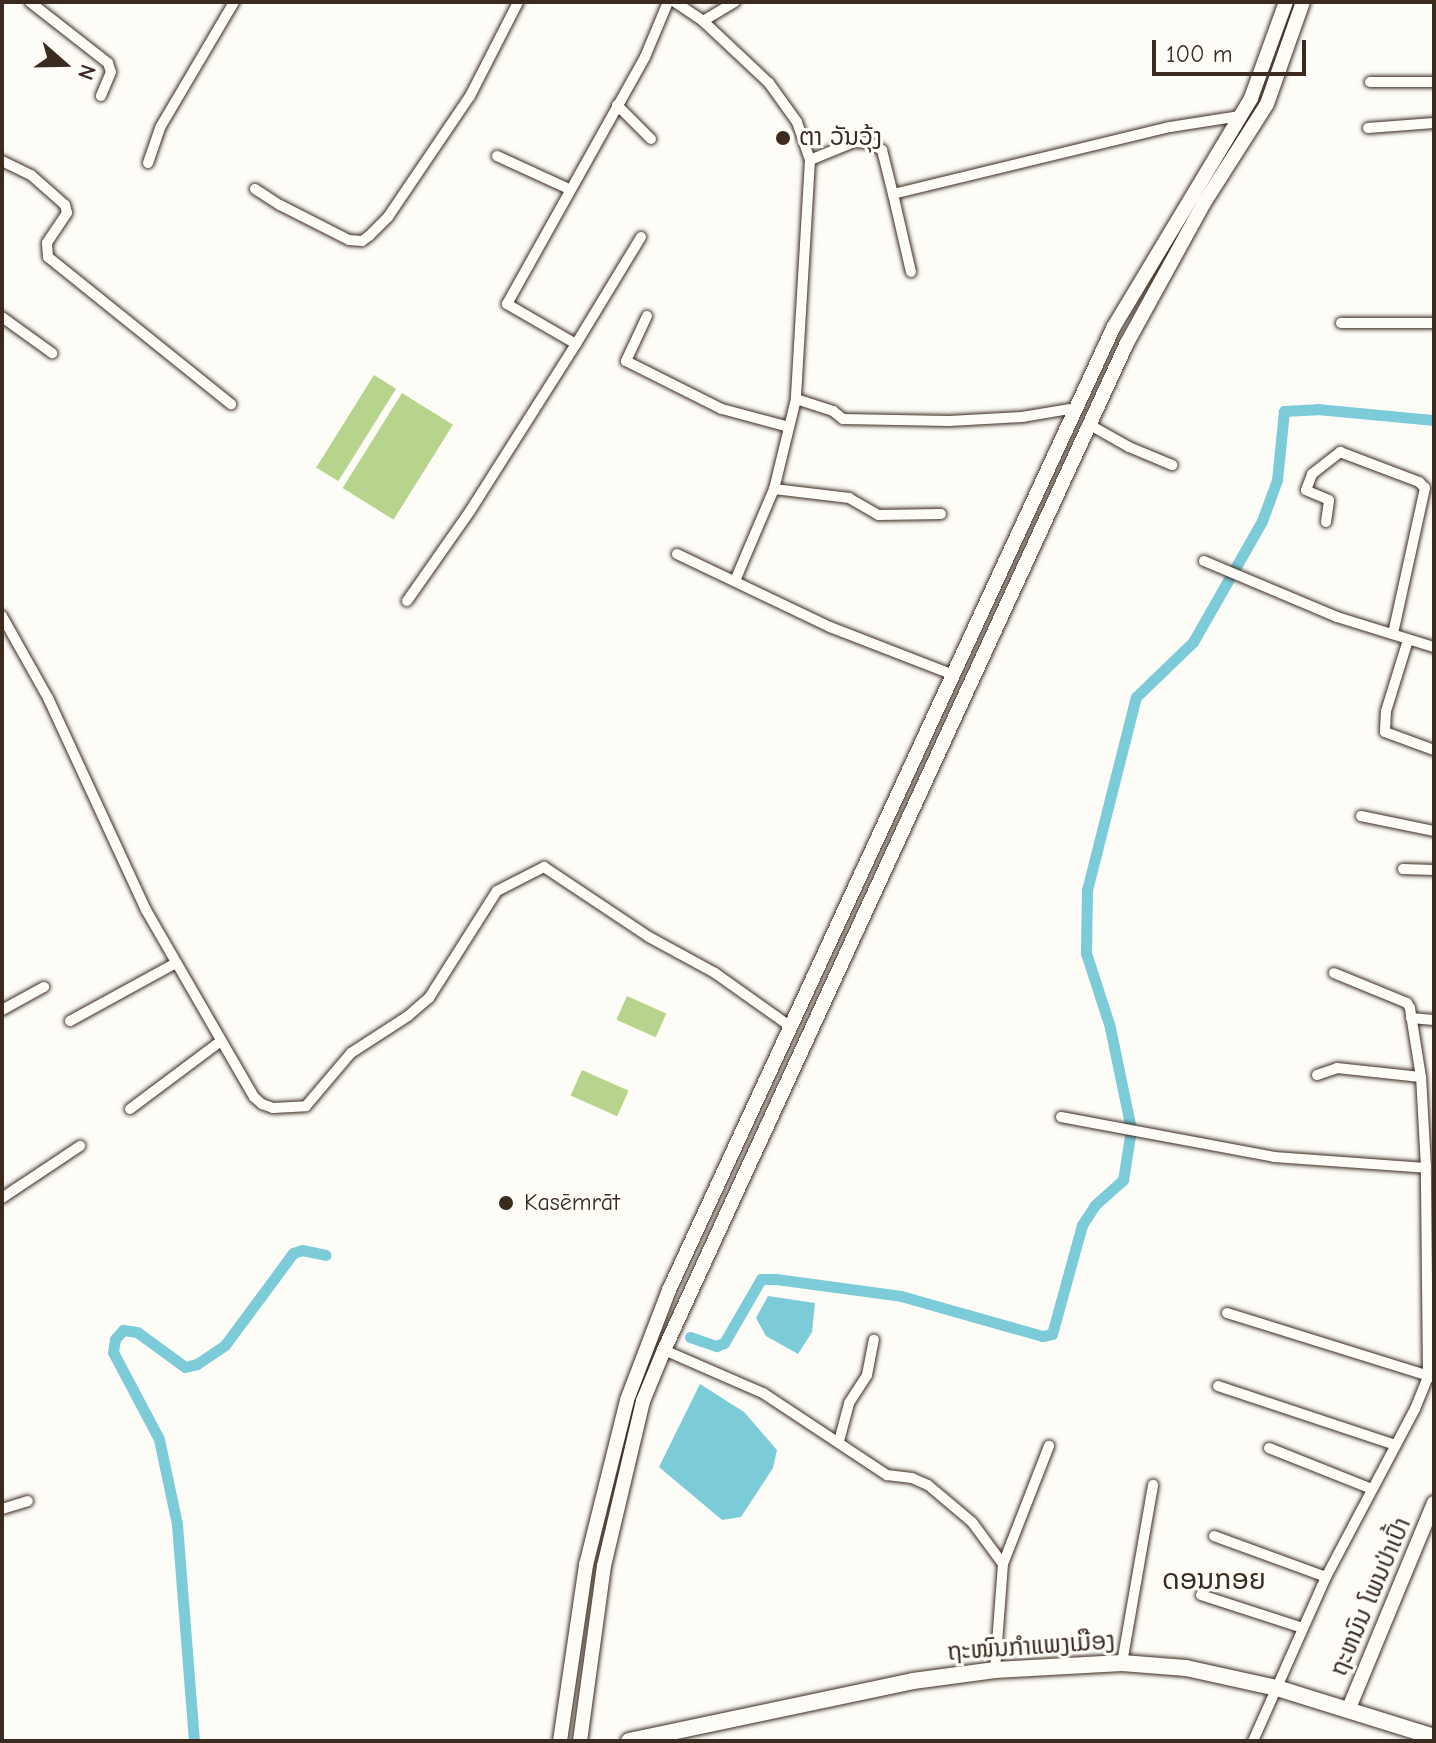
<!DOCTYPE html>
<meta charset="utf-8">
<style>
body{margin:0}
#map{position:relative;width:1436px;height:1743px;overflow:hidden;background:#fdfcf7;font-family:"Comic Neue","Noto Sans Lao",sans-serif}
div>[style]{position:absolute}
.green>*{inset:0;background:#b7d48d;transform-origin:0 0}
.water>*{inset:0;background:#7ccbd9}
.canal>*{height:11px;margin:-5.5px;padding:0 5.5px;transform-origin:5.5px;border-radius:5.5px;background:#7ccbd9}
.roads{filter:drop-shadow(0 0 2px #3b2a1e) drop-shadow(0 0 2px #3b2a1e)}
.street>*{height:10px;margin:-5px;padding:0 5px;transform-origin:5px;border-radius:5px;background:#fdfcf7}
.secondary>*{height:14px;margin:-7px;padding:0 7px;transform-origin:7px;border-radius:7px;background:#fdfcf7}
.primary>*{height:16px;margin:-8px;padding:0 8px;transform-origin:8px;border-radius:8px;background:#fdfcf7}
.dots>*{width:22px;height:22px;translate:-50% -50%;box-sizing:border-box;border:4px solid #fdfcf7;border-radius:50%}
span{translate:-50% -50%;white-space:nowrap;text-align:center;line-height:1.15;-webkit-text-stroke:6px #fdfcf7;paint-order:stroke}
.poi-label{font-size:24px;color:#3b2a1e}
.left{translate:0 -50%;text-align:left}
.street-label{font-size:24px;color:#3b2a1e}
.quarter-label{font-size:28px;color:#3b2a1e}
.frame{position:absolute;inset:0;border:4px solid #3b2a1e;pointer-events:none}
.north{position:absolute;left:24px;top:24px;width:80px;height:80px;-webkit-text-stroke:6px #fdfcf7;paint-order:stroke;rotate:110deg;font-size:22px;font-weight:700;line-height:32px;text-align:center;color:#3b2a1e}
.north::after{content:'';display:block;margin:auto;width:28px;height:36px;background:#3b2a1e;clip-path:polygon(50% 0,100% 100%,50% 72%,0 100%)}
.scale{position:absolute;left:1152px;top:40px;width:154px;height:36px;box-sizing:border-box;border:4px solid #3b2a1e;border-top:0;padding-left:10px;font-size:24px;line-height:28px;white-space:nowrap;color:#3b2a1e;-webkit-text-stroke:6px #fdfcf7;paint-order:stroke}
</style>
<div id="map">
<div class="green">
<i style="left:374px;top:375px;width:26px;height:109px;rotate:32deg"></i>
<i style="left:402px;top:393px;width:60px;height:112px;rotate:32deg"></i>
<i style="left:627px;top:996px;width:43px;height:26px;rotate:24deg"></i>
<i style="left:582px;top:1070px;width:51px;height:28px;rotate:24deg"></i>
</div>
<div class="water">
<i style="clip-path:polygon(768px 1296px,815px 1303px,812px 1332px,798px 1354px,766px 1336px,756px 1318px)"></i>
<i style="clip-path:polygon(700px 1384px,744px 1412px,777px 1450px,773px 1468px,741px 1517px,722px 1520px,659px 1467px)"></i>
</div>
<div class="canal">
<i style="left:1130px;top:1124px;width:99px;rotate:-101.7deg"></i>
<i style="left:1110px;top:1027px;width:78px;rotate:-108deg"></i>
<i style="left:1086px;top:953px;width:63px;rotate:-89.1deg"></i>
<i style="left:1087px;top:890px;width:199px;rotate:-75.8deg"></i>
<i style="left:1136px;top:697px;width:79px;rotate:-44deg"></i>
<i style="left:1193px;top:642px;width:139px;rotate:-60.3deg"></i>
<i style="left:1262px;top:521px;width:44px;rotate:-69.9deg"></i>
<i style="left:1277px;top:480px;width:69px;rotate:-84.2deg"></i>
<i style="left:1284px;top:411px;width:33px;rotate:-3deg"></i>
<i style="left:1317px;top:409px;width:118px;rotate:5.4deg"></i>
<i style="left:690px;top:1337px;width:28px;rotate:19deg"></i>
<i style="left:716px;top:1346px;width:9px;rotate:-21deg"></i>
<i style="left:724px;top:1343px;width:74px;rotate:-60deg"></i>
<i style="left:761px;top:1279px;width:15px"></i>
<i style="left:776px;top:1279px;width:126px;rotate:7.7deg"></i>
<i style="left:901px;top:1296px;width:147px;rotate:15.8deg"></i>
<i style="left:1042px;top:1336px;width:10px;rotate:-11deg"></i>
<i style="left:1052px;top:1334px;width:113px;rotate:-74.6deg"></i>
<i style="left:1082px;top:1225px;width:24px;rotate:-57deg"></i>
<i style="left:1095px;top:1205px;width:38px;rotate:-42deg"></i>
<i style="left:1123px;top:1180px;width:45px;rotate:-81deg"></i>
<i style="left:194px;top:1741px;width:218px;rotate:-94.5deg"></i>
<i style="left:177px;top:1524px;width:87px;rotate:-102deg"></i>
<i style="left:159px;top:1439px;width:98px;rotate:-117.9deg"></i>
<i style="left:113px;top:1352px;width:13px;rotate:-81deg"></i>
<i style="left:115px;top:1339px;width:12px;rotate:-48deg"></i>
<i style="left:123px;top:1330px;width:14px;rotate:8deg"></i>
<i style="left:137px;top:1332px;width:59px;rotate:36.1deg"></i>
<i style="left:185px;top:1367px;width:12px;rotate:-14deg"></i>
<i style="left:197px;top:1364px;width:34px;rotate:-34deg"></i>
<i style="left:225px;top:1345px;width:114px;rotate:-53.5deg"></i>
<i style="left:293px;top:1253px;width:9px;rotate:-18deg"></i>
<i style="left:302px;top:1250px;width:24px;rotate:12deg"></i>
</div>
<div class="roads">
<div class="street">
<i style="left:30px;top:2px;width:99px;rotate:38deg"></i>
<i style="left:108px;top:63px;width:9px;rotate:72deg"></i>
<i style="left:111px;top:72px;width:26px;rotate:113deg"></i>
<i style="left:675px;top:2px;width:34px;rotate:34deg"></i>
<i style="left:703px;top:21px;width:91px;rotate:43.2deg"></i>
<i style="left:769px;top:83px;width:48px;rotate:54.3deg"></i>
<i style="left:797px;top:122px;width:40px;rotate:71.1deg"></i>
<i style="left:810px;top:160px;width:239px;rotate:93.4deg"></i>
<i style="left:796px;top:399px;width:93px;rotate:103.7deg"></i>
<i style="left:774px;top:489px;width:100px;rotate:113deg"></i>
<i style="left:703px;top:21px;width:37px;rotate:-31deg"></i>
<i style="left:1370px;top:82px;width:64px"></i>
<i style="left:617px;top:105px;width:48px;rotate:45deg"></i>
<i style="left:1368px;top:128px;width:66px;rotate:-4.3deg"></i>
<i style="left:497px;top:156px;width:79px;rotate:24.6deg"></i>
<i style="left:810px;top:160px;width:48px;rotate:-22.2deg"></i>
<i style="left:854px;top:142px;width:15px;rotate:4deg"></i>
<i style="left:869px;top:143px;width:15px;rotate:28deg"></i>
<i style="left:882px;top:150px;width:45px;rotate:76deg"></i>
<i style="left:893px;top:194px;width:285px;rotate:-13.6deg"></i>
<i style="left:1170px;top:127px;width:71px;rotate:-8.9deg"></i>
<i style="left:2px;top:161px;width:32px;rotate:26deg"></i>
<i style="left:31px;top:175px;width:45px;rotate:41.4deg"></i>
<i style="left:65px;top:205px;width:8px;rotate:76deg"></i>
<i style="left:67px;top:213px;width:36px;rotate:124deg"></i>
<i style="left:47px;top:243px;width:14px;rotate:86deg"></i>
<i style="left:48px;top:257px;width:235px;rotate:38.8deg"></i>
<i style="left:148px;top:163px;width:39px;rotate:-71deg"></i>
<i style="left:161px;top:126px;width:144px;rotate:-59.5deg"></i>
<i style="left:255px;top:189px;width:30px;rotate:33deg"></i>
<i style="left:280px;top:205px;width:77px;rotate:26.9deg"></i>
<i style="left:349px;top:240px;width:13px;rotate:4deg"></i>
<i style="left:362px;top:241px;width:9px;rotate:-36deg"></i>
<i style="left:369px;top:236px;width:27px;rotate:-45deg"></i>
<i style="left:388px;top:217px;width:146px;rotate:-55.9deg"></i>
<i style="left:470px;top:96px;width:106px;rotate:-62.9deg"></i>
<i style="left:893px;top:194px;width:80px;rotate:77deg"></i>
<i style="left:641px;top:237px;width:125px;rotate:121.3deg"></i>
<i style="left:576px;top:344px;width:80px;rotate:-149.9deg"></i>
<i style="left:507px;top:304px;width:283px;rotate:-60.8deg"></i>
<i style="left:645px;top:57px;width:60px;rotate:-67.3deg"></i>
<i style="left:647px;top:316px;width:50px;rotate:115deg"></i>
<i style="left:626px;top:361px;width:107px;rotate:26.6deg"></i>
<i style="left:722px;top:409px;width:69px;rotate:15deg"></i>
<i style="left:2px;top:317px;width:62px;rotate:35.8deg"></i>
<i style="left:1341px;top:323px;width:93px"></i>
<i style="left:796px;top:399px;width:39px;rotate:18deg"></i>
<i style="left:833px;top:411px;width:13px;rotate:39deg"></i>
<i style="left:843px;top:419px;width:106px;rotate:1.1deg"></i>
<i style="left:949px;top:421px;width:73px;rotate:-3.1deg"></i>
<i style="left:1022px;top:417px;width:55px;rotate:-9.5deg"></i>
<i style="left:1090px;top:425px;width:45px;rotate:29.4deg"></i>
<i style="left:1129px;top:447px;width:47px;rotate:22.7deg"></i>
<i style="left:774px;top:489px;width:76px;rotate:6.8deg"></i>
<i style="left:849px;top:498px;width:34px;rotate:30deg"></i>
<i style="left:878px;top:515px;width:63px;rotate:-0.9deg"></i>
<i style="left:1326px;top:522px;width:22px;rotate:-82deg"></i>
<i style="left:1329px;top:500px;width:25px;rotate:-157deg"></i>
<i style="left:1306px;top:490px;width:17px;rotate:-69deg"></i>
<i style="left:1312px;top:474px;width:36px;rotate:-38deg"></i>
<i style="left:1340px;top:452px;width:85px;rotate:20.8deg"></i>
<i style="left:1419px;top:482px;width:8px;rotate:45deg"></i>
<i style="left:1425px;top:488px;width:148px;rotate:102.4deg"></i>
<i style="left:677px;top:554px;width:170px;rotate:25.5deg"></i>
<i style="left:830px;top:627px;width:133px;rotate:21.2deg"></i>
<i style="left:1204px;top:561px;width:144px;rotate:22.8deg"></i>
<i style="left:1337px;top:617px;width:102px;rotate:17.2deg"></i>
<i style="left:407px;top:601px;width:110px;rotate:-55deg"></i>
<i style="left:470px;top:511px;width:198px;rotate:-57.6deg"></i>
<i style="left:2px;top:616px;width:94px;rotate:60.7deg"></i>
<i style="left:48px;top:698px;width:234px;rotate:65.2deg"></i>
<i style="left:146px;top:910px;width:216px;rotate:60deg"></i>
<i style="left:254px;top:1097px;width:11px;rotate:41deg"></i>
<i style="left:262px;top:1104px;width:12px;rotate:20deg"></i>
<i style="left:273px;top:1108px;width:33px;rotate:-3deg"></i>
<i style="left:306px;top:1106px;width:70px;rotate:-49.7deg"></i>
<i style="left:351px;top:1053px;width:68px;rotate:-33deg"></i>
<i style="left:408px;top:1016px;width:28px;rotate:-41deg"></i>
<i style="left:429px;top:998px;width:127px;rotate:-57.6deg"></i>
<i style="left:497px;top:891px;width:53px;rotate:-27.1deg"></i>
<i style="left:544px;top:867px;width:126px;rotate:33.7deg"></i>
<i style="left:649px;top:937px;width:75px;rotate:28.6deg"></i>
<i style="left:715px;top:973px;width:93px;rotate:35.4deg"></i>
<i style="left:1408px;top:640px;width:74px;rotate:107.2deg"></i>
<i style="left:1386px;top:711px;width:21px;rotate:93deg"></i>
<i style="left:1385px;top:732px;width:52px;rotate:20.2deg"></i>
<i style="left:1361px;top:816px;width:75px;rotate:11.6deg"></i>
<i style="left:1403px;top:869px;width:31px;rotate:2deg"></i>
<i style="left:2px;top:1010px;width:48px;rotate:-28.7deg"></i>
<i style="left:1411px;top:1018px;width:23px;rotate:5deg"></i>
<i style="left:70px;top:1021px;width:121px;rotate:-28.7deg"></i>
<i style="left:1317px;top:1075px;width:21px;rotate:-19deg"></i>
<i style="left:1337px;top:1068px;width:84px;rotate:6.1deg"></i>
<i style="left:130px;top:1109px;width:114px;rotate:-36.8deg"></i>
<i style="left:1061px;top:1117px;width:217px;rotate:10.6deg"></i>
<i style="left:1274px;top:1157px;width:152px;rotate:4.1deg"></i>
<i style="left:2px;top:1198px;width:94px;rotate:-33.7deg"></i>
<i style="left:1227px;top:1313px;width:215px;rotate:17.3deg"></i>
<i style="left:664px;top:1350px;width:108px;rotate:23.5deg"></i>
<i style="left:763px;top:1393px;width:149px;rotate:33.5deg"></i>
<i style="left:887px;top:1475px;width:25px;rotate:7deg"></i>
<i style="left:912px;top:1478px;width:17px;rotate:24deg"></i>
<i style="left:928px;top:1485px;width:57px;rotate:40.1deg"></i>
<i style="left:972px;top:1522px;width:52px;rotate:53.6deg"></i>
<i style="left:1218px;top:1386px;width:187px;rotate:18.4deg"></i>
<i style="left:839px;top:1441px;width:39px;rotate:-75deg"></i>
<i style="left:849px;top:1403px;width:33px;rotate:-57deg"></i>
<i style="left:867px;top:1375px;width:36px;rotate:-79deg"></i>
<i style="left:1269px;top:1448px;width:111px;rotate:21.7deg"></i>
<i style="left:2px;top:1509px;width:27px;rotate:-17deg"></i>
<i style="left:1214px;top:1536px;width:119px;rotate:20.1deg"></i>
<i style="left:1201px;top:1595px;width:107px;rotate:17.9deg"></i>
<i style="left:1122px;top:1663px;width:181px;rotate:-80.1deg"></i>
<i style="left:995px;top:1670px;width:106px;rotate:-85.7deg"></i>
<i style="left:1003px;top:1564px;width:127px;rotate:-68.7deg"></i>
<i style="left:1253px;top:1741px;width:180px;rotate:-66deg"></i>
<i style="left:1326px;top:1577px;width:190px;rotate:-62.1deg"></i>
<i style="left:1415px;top:1409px;width:35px;rotate:-68deg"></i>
<i style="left:1428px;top:1376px;width:208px;rotate:-90.6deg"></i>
<i style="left:1426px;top:1168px;width:91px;rotate:-93.1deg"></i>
<i style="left:1421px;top:1077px;width:70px;rotate:-99.1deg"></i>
<i style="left:1410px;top:1008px;width:6px;rotate:-121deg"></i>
<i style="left:1407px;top:1003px;width:79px;rotate:-157.7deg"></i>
</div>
<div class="secondary">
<i style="left:1349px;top:1708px;width:222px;rotate:-67.5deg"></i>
<i style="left:560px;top:1741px;width:178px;rotate:-81.6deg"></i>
<i style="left:586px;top:1565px;width:170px;rotate:-76deg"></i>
<i style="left:627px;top:1400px;width:118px;rotate:-69.1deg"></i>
<i style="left:669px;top:1290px;width:1060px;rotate:-65.22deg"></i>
<i style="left:1113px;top:328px;width:268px;rotate:-59deg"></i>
<i style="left:1251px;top:98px;width:102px;rotate:-70deg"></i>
<i style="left:580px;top:1741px;width:177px;rotate:-82.2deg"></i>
<i style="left:604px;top:1566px;width:170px;rotate:-76.7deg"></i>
<i style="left:643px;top:1401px;width:55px;rotate:-67.6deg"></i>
<i style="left:664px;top:1350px;width:1108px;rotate:-65.31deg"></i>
<i style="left:1127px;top:343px;width:160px;rotate:-61.2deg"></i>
<i style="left:1204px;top:203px;width:117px;rotate:-57.5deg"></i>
<i style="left:1267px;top:104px;width:108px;rotate:-70.6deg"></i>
</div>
<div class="primary">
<i style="left:629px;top:1741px;width:290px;rotate:-11.9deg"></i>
<i style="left:913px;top:1681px;width:83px;rotate:-7.6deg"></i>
<i style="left:995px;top:1670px;width:127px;rotate:-3.2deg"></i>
<i style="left:1122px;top:1663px;width:64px;rotate:4.5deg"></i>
<i style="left:1186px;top:1668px;width:93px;rotate:12.4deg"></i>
<i style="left:1277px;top:1688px;width:164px;rotate:17.3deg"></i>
</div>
</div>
<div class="dots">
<i style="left:783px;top:138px;background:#3b2a1e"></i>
<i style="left:506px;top:1203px;background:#3b2a1e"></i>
</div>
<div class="poi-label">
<span class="left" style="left:799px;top:138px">ຕາ ວັນວຸ້ງ</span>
<span class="left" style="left:524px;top:1203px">Kasēmrāt</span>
</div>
<div class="street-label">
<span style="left:1371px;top:1597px;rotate:-67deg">ຖະຫນົນ ໂພນປ່າເປົ້າ</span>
<span style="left:1031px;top:1647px;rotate:-4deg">ຖະໜົນກຳແພງເມືອງ</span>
</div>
<div class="quarter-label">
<span style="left:1214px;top:1580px">ດອນກອຍ</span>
</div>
<div class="frame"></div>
<div class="north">N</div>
<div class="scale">100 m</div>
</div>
